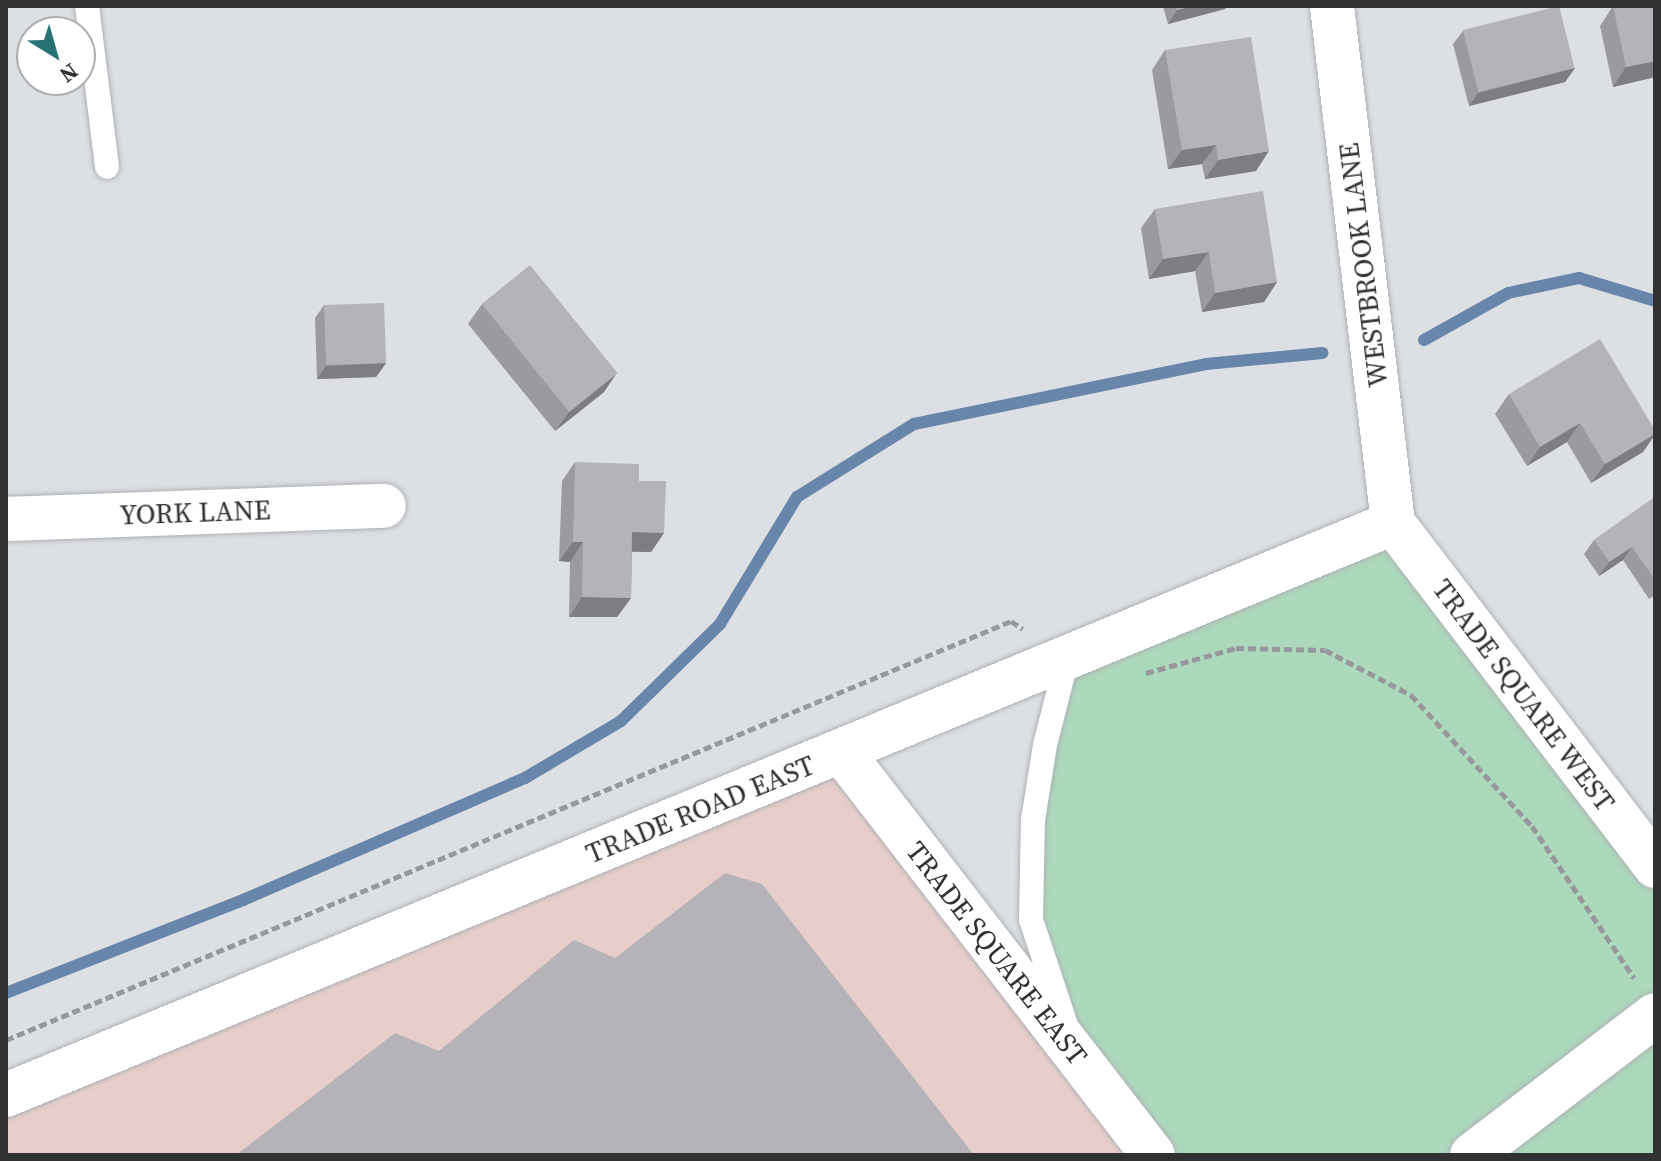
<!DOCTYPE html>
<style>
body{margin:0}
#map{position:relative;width:1661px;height:1161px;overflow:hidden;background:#dcdfe3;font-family:"Source Serif 4",serif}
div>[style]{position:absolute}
.industrial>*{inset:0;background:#e8cecb}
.green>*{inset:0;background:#acd8bc}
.stream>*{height:12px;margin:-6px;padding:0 6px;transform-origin:6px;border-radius:6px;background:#6885aa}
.path>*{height:5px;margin-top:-2.5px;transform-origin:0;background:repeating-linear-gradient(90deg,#96989c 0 8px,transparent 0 12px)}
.roads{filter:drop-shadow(0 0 2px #aeb1b5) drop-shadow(0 0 2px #aeb1b5)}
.service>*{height:24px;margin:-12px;padding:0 12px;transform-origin:12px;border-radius:12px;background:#fff}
.minor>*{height:44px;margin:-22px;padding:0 22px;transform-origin:22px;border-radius:22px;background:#fff}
.wall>*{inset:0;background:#9c9a9e}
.shaded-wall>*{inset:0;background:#7f7d81}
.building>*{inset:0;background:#b5b3b8;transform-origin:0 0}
span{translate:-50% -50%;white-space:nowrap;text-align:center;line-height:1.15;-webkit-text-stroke:6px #fff;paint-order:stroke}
.street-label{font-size:28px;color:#303133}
.frame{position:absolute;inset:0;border:8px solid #303133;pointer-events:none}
.north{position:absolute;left:16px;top:16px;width:80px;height:80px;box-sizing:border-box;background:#fff;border:2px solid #acadad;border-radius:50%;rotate:143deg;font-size:22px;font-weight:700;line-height:32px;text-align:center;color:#303133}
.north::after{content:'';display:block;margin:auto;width:28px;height:36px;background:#277273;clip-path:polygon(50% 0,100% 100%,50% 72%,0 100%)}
</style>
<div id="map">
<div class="industrial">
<i style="clip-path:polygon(841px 751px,1153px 1155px,6px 1155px,6px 1095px)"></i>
</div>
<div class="green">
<i style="clip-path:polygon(1393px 523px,1655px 866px,1655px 1155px,1153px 1155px,1075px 1054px,1031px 920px,1067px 659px)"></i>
</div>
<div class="stream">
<i style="left:1424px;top:340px;width:96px;rotate:-29.2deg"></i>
<i style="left:1508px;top:293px;width:73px;rotate:-11.9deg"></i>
<i style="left:1579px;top:278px;width:79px;rotate:16.8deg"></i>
<i style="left:6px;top:993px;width:255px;rotate:-21.4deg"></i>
<i style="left:243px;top:900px;width:307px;rotate:-23.4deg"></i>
<i style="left:525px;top:778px;width:112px;rotate:-30.7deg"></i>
<i style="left:621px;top:721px;width:139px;rotate:-44.4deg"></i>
<i style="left:720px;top:624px;width:149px;rotate:-58.8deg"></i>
<i style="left:797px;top:497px;width:138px;rotate:-32deg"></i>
<i style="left:914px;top:424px;width:298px;rotate:-11.6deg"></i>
<i style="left:1206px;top:364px;width:117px;rotate:-5.4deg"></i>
</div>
<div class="path">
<i style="left:1146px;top:673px;width:93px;rotate:-15.5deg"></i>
<i style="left:1236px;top:648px;width:89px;rotate:1.3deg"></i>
<i style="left:1325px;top:650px;width:97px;rotate:27.6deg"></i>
<i style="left:1411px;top:695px;width:178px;rotate:47.3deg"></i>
<i style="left:1532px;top:826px;width:183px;rotate:56.1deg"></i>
<i style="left:6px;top:1040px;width:1089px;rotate:-22.63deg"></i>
<i style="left:1011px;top:621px;width:14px;rotate:34deg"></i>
</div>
<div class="roads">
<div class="service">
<i style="left:87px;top:6px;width:162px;rotate:82.9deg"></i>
<i style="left:1065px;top:1022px;width:108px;rotate:-108.4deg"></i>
<i style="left:1031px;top:920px;width:100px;rotate:-88.9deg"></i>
<i style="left:1033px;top:820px;width:76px;rotate:-80.9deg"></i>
<i style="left:1045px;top:745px;width:89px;rotate:-75.7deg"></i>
</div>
<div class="minor">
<i style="left:1332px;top:6px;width:521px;rotate:83.27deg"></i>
<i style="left:6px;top:519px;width:378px;rotate:-2deg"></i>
<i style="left:1393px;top:523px;width:432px;rotate:52.6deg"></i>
<i style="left:841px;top:751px;width:510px;rotate:52.32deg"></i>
<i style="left:6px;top:1095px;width:1500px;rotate:-22.41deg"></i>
<i style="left:1472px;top:1155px;width:230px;rotate:-37.4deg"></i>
</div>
</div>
<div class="wall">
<i style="clip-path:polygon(1163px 6px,1227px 6px,1225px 9px,1168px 24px)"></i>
<i style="clip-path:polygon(1613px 6px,1655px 77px,1613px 87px,1600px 26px)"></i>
<i style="clip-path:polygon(1463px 31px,1575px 68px,1565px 82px,1469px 106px,1453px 44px)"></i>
<i style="clip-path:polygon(1165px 50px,1256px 171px,1205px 179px,1202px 164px,1168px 169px,1152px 70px)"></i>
<i style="clip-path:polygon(1155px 209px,1277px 282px,1264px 302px,1202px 312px,1195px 271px,1149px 279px,1141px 228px)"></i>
<i style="clip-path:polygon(482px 304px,604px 392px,555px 431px,468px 324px)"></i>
<i style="clip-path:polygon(324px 305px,386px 363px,376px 377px,317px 379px,315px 318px)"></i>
<i style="clip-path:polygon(1509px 394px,1655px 430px,1655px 435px,1643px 452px,1591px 483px,1567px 442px,1527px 466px,1495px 414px)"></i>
<i style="clip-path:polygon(575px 462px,639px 481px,664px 533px,651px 552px,632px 552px,631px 598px,617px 617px,569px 617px,570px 562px,559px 561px,562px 481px)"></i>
<i style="clip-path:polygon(1655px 497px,1655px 595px,1649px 599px,1623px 560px,1599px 576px,1584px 554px,1594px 540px)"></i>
</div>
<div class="shaded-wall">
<i style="clip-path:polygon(1194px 6px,1227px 6px,1225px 9px,1168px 24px,1177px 10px)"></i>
<i style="clip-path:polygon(1655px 61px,1655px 77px,1613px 87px,1626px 67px)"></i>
<i style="clip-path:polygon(1575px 68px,1565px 82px,1469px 106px,1478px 93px)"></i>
<i style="clip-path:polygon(1216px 145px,1202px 164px,1168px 169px,1182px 150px)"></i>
<i style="clip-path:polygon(1269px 151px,1256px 171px,1205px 179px,1218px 160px)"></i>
<i style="clip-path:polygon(1209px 252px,1195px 271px,1149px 279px,1163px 259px)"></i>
<i style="clip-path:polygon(1277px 282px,1264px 302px,1202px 312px,1215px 293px)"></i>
<i style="clip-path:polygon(386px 363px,376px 377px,317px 379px,326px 366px)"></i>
<i style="clip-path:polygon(617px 373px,604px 392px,555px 431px,569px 412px)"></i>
<i style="clip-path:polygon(1580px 423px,1567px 442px,1527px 466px,1540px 447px)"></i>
<i style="clip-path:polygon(1655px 434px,1643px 452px,1591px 483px,1605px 464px)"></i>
<i style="clip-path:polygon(632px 532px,664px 533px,651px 552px,619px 551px)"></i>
<i style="clip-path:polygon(573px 542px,583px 542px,570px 562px,559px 561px)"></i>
<i style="clip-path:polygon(1632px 547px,1623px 560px,1599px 576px,1609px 562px)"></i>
<i style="clip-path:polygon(582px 597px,631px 598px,617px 617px,569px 617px)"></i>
</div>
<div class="building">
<i style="clip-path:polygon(1176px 6px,1194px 6px,1177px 10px)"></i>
<i style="left:1559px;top:6px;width:64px;height:99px;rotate:76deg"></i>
<i style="clip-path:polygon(1613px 6px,1655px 6px,1655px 61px,1626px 67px)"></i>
<i style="clip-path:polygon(1251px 37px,1269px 151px,1218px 160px,1216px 145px,1182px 150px,1165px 50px)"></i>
<i style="clip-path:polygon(1263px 191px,1277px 282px,1215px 293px,1209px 252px,1163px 259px,1155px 209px)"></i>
<i style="left:530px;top:265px;width:139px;height:62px;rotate:51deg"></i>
<i style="left:384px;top:303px;width:60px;height:60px;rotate:88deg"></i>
<i style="clip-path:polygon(1600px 339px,1655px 430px,1655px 434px,1605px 464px,1580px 423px,1540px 447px,1509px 394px)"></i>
<i style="clip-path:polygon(575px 462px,639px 464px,639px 481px,666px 481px,664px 533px,632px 532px,631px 598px,582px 597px,583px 542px,573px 542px)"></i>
<i style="clip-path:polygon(1655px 497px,1655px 580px,1632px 547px,1609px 562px,1594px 540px)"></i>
<i style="clip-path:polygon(725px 873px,762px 884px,974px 1155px,236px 1155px,395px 1033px,439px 1051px,574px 940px,615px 958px)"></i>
</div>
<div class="street-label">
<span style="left:1363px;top:265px;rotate:-97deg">WESTBROOK LANE</span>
<span style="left:195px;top:512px;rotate:-2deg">YORK LANE</span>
<span style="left:1524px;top:695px;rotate:53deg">TRADE SQUARE WEST</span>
<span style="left:700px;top:809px;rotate:-22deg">TRADE ROAD EAST</span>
<span style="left:997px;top:953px;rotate:52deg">TRADE SQUARE EAST</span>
</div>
<div class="frame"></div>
<div class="north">N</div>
</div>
